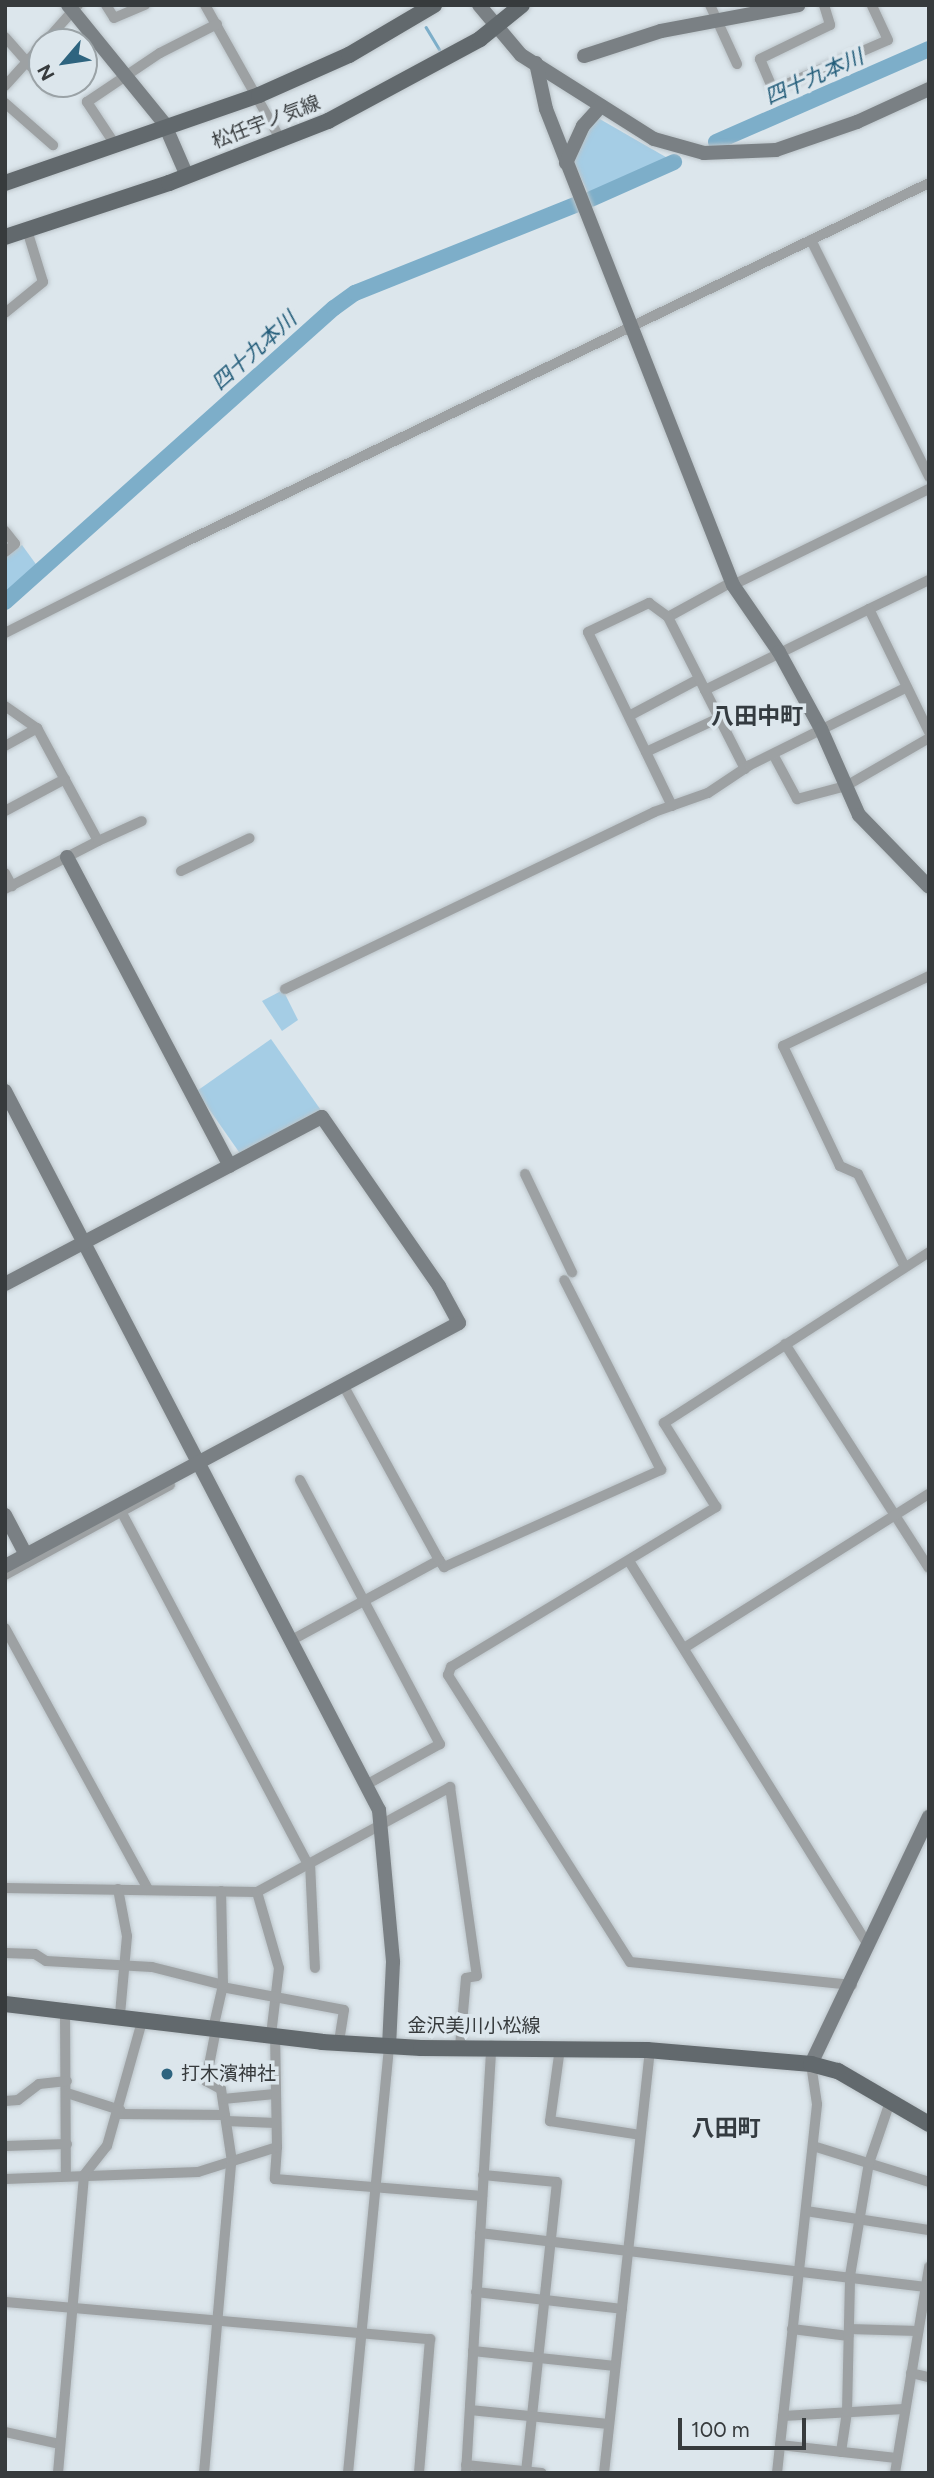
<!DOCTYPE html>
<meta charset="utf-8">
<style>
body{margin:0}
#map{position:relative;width:934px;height:2478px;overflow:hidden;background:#dce6ec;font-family:Figtree,"Noto Sans JP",sans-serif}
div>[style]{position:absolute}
.green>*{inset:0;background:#a5cde5;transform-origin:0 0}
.stream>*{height:2.5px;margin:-1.25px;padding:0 1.25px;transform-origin:1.25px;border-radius:1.25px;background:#7daec9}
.river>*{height:16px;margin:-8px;padding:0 8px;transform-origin:8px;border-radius:8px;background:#7daec9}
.roads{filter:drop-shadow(0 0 2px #bbc4c9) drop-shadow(0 0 2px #bbc4c9)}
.street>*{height:10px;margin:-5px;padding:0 5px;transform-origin:5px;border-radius:5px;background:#9da1a3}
.secondary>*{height:14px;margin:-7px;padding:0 7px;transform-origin:7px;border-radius:7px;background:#7a8084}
.primary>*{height:16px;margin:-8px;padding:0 8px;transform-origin:8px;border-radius:8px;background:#62696d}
.dots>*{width:19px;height:19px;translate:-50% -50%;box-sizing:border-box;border:4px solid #dce6ec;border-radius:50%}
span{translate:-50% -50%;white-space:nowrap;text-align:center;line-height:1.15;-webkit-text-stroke:7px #dce6ec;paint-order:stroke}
.street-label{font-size:19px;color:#373b3d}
.poi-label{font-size:19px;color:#373b3d}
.left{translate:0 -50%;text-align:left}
.water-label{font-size:21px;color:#225c79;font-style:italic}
.quarter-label{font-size:23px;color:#343b40;font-weight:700}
.frame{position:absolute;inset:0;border:7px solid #373b3d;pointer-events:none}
.north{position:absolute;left:28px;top:28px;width:70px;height:70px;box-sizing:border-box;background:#dce6ec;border:2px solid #9aa2a6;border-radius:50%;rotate:241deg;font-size:19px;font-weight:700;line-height:28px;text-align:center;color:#373b3d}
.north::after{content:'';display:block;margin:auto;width:24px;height:32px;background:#2e647f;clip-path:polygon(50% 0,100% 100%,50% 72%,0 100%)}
.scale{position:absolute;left:678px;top:2418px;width:128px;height:32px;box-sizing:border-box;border:4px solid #373b3d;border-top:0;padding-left:9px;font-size:21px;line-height:24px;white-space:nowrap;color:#373b3d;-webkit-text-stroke:5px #dce6ec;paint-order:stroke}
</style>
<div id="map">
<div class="green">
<i style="clip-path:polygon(598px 118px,671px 160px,588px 193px,573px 160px,586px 131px)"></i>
<i style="clip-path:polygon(22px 545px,38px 567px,5px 598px,5px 558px)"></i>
<i style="clip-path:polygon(283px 990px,298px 1020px,282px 1031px,262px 1001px)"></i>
<i style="left:271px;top:1039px;width:88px;height:91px;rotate:55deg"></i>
</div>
<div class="stream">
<i style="left:426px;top:27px;width:26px;rotate:59deg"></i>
</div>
<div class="river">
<i style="left:716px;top:142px;width:232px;rotate:-23.6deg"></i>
<i style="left:591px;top:199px;width:91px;rotate:-24deg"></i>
<i style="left:5px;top:602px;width:441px;rotate:-41.8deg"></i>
<i style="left:334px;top:308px;width:26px;rotate:-36deg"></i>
<i style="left:355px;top:293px;width:239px;rotate:-21.8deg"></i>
</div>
<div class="roads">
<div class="street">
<i style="left:106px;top:5px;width:15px;rotate:58deg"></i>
<i style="left:114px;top:18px;width:34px;rotate:-23deg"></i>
<i style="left:205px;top:5px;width:157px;rotate:60.7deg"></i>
<i style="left:710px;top:5px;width:65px;rotate:65.4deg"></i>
<i style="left:824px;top:5px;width:21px;rotate:73deg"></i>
<i style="left:830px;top:25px;width:78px;rotate:154.1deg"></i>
<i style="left:760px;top:59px;width:34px;rotate:67deg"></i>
<i style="left:773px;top:90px;width:125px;rotate:-23.5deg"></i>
<i style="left:888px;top:40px;width:38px;rotate:-115deg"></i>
<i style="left:5px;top:37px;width:56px;rotate:48.6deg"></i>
<i style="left:45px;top:42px;width:50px;rotate:-48.3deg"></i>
<i style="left:47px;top:84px;width:9px;rotate:49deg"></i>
<i style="left:5px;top:86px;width:55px;rotate:-47.9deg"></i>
<i style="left:5px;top:103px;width:64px;rotate:41.2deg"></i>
<i style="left:116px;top:146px;width:53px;rotate:-123.4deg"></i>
<i style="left:87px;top:102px;width:88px;rotate:-33.9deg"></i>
<i style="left:160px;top:53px;width:64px;rotate:-27deg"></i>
<i style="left:811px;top:240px;width:265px;rotate:63.5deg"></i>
<i style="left:5px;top:313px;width:49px;rotate:-39.2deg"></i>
<i style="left:43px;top:282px;width:54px;rotate:-107.1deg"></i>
<i style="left:5px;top:531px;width:16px;rotate:52deg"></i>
<i style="left:15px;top:544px;width:13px;rotate:141deg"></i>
<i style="left:733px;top:585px;width:218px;rotate:-26.1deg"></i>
<i style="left:869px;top:609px;width:67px;rotate:-25.8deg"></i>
<i style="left:668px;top:617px;width:73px;rotate:-28.7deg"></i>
<i style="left:5px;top:633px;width:199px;rotate:-26.8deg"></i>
<i style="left:183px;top:543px;width:828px;rotate:-25.76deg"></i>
<i style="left:5px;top:706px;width:39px;rotate:35deg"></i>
<i style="left:37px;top:728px;width:128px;rotate:61.6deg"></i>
<i style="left:98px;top:841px;width:105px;rotate:152.7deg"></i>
<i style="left:629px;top:716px;width:79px;rotate:-27.9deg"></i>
<i style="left:5px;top:746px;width:37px;rotate:-29deg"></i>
<i style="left:646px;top:752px;width:81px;rotate:-25deg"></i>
<i style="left:774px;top:756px;width:49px;rotate:61.9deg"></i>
<i style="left:797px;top:799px;width:51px;rotate:-14.9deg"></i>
<i style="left:846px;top:786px;width:96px;rotate:-30deg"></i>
<i style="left:745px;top:769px;width:89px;rotate:-116.9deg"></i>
<i style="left:705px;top:690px;width:183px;rotate:-26.3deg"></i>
<i style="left:869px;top:609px;width:137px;rotate:64deg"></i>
<i style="left:672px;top:806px;width:193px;rotate:-115.8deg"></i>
<i style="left:588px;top:632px;width:68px;rotate:-25.4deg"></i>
<i style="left:649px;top:603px;width:24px;rotate:36deg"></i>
<i style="left:668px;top:617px;width:82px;rotate:63.1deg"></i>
<i style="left:5px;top:811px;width:68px;rotate:-28.1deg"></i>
<i style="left:98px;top:841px;width:48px;rotate:-24.4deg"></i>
<i style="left:181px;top:871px;width:76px;rotate:-25.6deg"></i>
<i style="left:5px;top:873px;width:15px;rotate:62deg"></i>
<i style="left:285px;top:989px;width:409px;rotate:-25.6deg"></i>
<i style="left:654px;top:812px;width:57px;rotate:-19.4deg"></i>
<i style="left:708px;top:793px;width:50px;rotate:-33.7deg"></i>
<i style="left:750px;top:765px;width:175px;rotate:-26.4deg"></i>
<i style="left:525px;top:1174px;width:109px;rotate:64.4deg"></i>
<i style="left:904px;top:1265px;width:102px;rotate:-116.8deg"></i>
<i style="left:858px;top:1174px;width:20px;rotate:-156deg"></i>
<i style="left:840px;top:1166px;width:133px;rotate:-115.4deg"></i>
<i style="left:783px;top:1046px;width:162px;rotate:-25.6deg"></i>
<i style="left:785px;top:1344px;width:266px;rotate:57.3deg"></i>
<i style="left:300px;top:1480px;width:299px;rotate:62.1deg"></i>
<i style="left:440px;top:1744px;width:85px;rotate:151deg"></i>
<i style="left:122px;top:1513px;width:397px;rotate:62.1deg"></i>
<i style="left:439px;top:1560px;width:9px;rotate:54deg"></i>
<i style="left:444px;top:1567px;width:238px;rotate:-24.1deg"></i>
<i style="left:661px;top:1470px;width:213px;rotate:-117deg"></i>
<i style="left:629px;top:1561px;width:454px;rotate:58.1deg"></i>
<i style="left:5px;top:1575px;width:188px;rotate:-28.6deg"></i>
<i style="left:5px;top:1628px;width:298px;rotate:61.3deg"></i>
<i style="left:290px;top:1641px;width:170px;rotate:-28.5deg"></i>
<i style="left:439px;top:1560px;width:194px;rotate:-118.7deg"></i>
<i style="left:684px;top:1648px;width:289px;rotate:-32.2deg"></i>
<i style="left:310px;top:1863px;width:105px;rotate:87.3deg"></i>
<i style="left:5px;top:1888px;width:252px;rotate:0.9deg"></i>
<i style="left:257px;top:1892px;width:220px;rotate:-28.5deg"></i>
<i style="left:450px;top:1787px;width:191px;rotate:81.9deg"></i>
<i style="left:477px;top:1976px;width:11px;rotate:170deg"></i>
<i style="left:466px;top:1978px;width:69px;rotate:95deg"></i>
<i style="left:118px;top:1889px;width:48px;rotate:79.2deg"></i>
<i style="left:127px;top:1936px;width:79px;rotate:95.1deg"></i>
<i style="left:257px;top:1892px;width:79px;rotate:73.9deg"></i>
<i style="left:279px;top:1968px;width:67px;rotate:96.8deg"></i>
<i style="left:5px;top:1953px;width:30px;rotate:2deg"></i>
<i style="left:35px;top:1954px;width:13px;rotate:32deg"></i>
<i style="left:46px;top:1961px;width:106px;rotate:3.2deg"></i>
<i style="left:152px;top:1967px;width:73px;rotate:14.2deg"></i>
<i style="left:852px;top:1985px;width:223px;rotate:-174.1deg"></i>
<i style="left:630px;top:1962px;width:340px;rotate:-122.4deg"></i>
<i style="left:448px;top:1675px;width:9px;rotate:-69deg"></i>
<i style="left:451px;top:1667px;width:310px;rotate:-31.1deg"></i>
<i style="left:716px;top:1507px;width:99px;rotate:-121.8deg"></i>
<i style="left:664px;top:1423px;width:315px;rotate:-32.8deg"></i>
<i style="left:222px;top:1987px;width:124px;rotate:10.7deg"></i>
<i style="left:344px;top:2010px;width:33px;rotate:99deg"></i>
<i style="left:65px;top:2008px;width:167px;rotate:89.7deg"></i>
<i style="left:213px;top:2029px;width:45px;rotate:-77.2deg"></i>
<i style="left:223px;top:1985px;width:94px;rotate:-91.2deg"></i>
<i style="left:216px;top:2029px;width:53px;rotate:100.9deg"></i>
<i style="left:206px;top:2081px;width:17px;rotate:28deg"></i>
<i style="left:221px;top:2089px;width:74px;rotate:81.4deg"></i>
<i style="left:560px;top:2048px;width:74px;rotate:97.8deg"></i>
<i style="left:550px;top:2121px;width:91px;rotate:8.8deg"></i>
<i style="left:67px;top:2093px;width:56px;rotate:17.8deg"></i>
<i style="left:223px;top:2099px;width:52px;rotate:-5.5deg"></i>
<i style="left:5px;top:2101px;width:13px;rotate:-4deg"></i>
<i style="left:18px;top:2100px;width:26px;rotate:-37deg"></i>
<i style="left:39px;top:2084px;width:28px;rotate:-6deg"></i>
<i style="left:118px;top:2114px;width:107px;rotate:0.5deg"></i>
<i style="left:226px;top:2121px;width:50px;rotate:2.3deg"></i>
<i style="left:5px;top:2146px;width:62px;rotate:-1.8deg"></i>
<i style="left:813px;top:2146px;width:121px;rotate:17.2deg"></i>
<i style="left:277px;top:2147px;width:32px;rotate:94deg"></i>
<i style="left:275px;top:2179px;width:208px;rotate:4.7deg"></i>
<i style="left:483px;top:2175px;width:74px;rotate:5.4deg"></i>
<i style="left:557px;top:2182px;width:291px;rotate:96.1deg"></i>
<i style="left:5px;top:2179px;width:193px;rotate:-2.1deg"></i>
<i style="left:198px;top:2172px;width:83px;rotate:-17.6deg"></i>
<i style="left:277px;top:2147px;width:112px;rotate:-91deg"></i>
<i style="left:806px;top:2211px;width:124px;rotate:8.8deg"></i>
<i style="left:480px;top:2233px;width:449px;rotate:6.9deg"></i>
<i style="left:476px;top:2292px;width:147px;rotate:6.6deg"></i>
<i style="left:5px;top:2302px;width:427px;rotate:5deg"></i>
<i style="left:430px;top:2339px;width:134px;rotate:94.7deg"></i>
<i style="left:792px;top:2329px;width:57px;rotate:7deg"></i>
<i style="left:849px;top:2329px;width:69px;rotate:1.7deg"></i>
<i style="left:473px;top:2351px;width:143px;rotate:6deg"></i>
<i style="left:911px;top:2373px;width:18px;rotate:13deg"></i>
<i style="left:470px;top:2410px;width:139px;rotate:5.8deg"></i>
<i style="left:783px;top:2416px;width:121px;rotate:-3.3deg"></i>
<i style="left:5px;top:2432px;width:55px;rotate:12.5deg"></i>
<i style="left:780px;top:2445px;width:117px;rotate:6.4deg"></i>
<i style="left:841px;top:2452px;width:40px;rotate:-81.5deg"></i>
<i style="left:847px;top:2412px;width:136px;rotate:-88.7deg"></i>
<i style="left:850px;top:2276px;width:115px;rotate:-80.5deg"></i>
<i style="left:869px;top:2163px;width:68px;rotate:-71deg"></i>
<i style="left:466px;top:2465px;width:76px;rotate:6deg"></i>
<i style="left:58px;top:2473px;width:299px;rotate:-85deg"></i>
<i style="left:84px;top:2175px;width:37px;rotate:-52deg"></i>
<i style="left:107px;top:2146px;width:133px;rotate:-74.3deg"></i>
<i style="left:204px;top:2473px;width:311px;rotate:-85deg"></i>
<i style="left:348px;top:2473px;width:429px;rotate:-84.5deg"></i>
<i style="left:466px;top:2473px;width:428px;rotate:-86.6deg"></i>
<i style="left:604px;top:2473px;width:424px;rotate:-83.8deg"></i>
<i style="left:777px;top:2473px;width:371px;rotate:-83.8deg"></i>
<i style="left:817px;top:2104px;width:40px;rotate:-98.5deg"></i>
<i style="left:895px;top:2473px;width:209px;rotate:-80.6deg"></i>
</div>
<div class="secondary">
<i style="left:68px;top:5px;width:152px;rotate:50.9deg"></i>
<i style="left:164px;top:123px;width:58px;rotate:66.5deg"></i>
<i style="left:479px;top:5px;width:65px;rotate:50deg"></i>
<i style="left:521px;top:55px;width:157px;rotate:32.3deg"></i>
<i style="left:654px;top:139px;width:52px;rotate:15.6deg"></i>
<i style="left:704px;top:153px;width:72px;rotate:-2.4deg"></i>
<i style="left:776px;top:150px;width:86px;rotate:-19.1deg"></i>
<i style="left:857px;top:122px;width:79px;rotate:-24.6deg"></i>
<i style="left:584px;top:56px;width:81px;rotate:-18deg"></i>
<i style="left:661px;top:31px;width:140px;rotate:-10.7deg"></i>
<i style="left:536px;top:63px;width:47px;rotate:77.7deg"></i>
<i style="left:546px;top:109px;width:511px;rotate:68.55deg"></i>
<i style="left:733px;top:585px;width:81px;rotate:55.5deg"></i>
<i style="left:779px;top:652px;width:88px;rotate:61.4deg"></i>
<i style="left:821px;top:729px;width:94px;rotate:66.2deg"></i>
<i style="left:859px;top:815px;width:100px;rotate:45.8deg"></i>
<i style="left:566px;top:163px;width:41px;rotate:-65.3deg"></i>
<i style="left:583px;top:126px;width:27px;rotate:-48deg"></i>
<i style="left:67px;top:857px;width:349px;rotate:62.2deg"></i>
<i style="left:5px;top:1091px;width:810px;rotate:62.52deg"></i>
<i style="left:379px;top:1810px;width:153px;rotate:84.7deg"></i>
<i style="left:393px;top:1962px;width:84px;rotate:92.7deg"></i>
<i style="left:5px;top:1284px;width:358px;rotate:-27.8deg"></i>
<i style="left:322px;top:1117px;width:206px;rotate:55.3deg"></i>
<i style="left:439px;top:1286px;width:42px;rotate:61.6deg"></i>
<i style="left:459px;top:1323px;width:515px;rotate:151.84deg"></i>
<i style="left:5px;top:1515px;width:45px;rotate:62.3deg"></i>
<i style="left:811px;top:2064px;width:274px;rotate:-64.5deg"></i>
</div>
<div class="primary">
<i style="left:5px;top:183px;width:269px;rotate:-19.1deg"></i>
<i style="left:259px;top:95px;width:98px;rotate:-24deg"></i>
<i style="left:349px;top:55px;width:99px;rotate:-30.5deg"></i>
<i style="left:5px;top:237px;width:173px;rotate:-18.2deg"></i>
<i style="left:169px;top:183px;width:171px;rotate:-21.3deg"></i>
<i style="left:328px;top:121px;width:173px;rotate:-28.3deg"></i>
<i style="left:480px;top:39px;width:54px;rotate:-39deg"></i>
<i style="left:5px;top:2004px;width:319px;rotate:6.8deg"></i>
<i style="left:322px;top:2042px;width:99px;rotate:3.5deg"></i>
<i style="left:421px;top:2048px;width:226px;rotate:0.5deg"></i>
<i style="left:647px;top:2050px;width:165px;rotate:4.9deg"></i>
<i style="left:811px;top:2064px;width:28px;rotate:15deg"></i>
<i style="left:838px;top:2071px;width:105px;rotate:30.2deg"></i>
</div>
</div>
<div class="dots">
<i style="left:167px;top:2074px;background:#2e647f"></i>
</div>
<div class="street-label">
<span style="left:266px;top:122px;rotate:-21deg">松任宇ノ気線</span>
<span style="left:474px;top:2026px">金沢美川小松線</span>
</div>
<div class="poi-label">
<span class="left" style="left:181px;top:2074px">打木濱神社</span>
</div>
<div class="water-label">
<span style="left:814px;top:77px;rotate:-24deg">四十九本川</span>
<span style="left:254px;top:351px;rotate:-42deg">四十九本川</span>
</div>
<div class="quarter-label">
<span style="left:757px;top:716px">八田中町</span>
<span style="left:726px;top:2128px">八田町</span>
</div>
<div class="frame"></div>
<div class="north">N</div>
<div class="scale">100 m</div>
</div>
